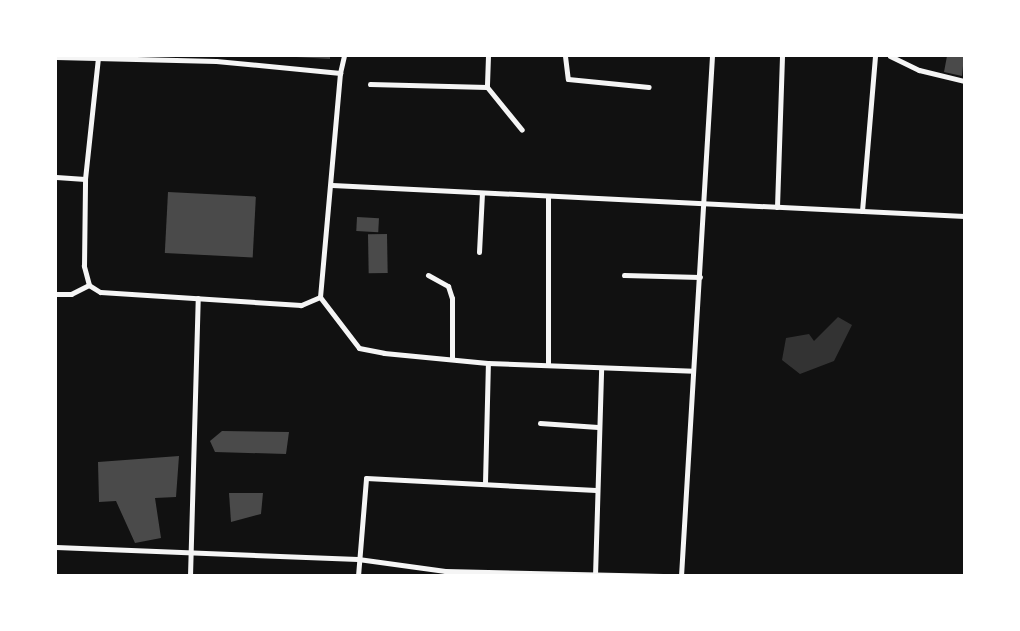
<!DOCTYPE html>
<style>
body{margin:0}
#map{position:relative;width:1020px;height:631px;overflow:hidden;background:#111;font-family:"PT Sans Narrow",sans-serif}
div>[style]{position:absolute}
.water>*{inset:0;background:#333}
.building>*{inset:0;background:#4a4a4a;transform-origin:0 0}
.minor>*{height:5px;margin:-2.5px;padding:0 2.5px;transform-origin:2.5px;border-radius:2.5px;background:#f5f5f5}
span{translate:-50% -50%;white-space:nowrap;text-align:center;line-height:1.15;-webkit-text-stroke:6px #fff;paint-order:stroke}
.frame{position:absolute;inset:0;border:57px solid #fff;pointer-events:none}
</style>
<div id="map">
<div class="water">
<i style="clip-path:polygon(838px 317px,852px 325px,834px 361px,800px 374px,782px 360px,786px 338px,809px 334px,814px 341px)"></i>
</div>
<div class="building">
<i style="clip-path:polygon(279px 56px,330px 56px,330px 59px)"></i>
<i style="clip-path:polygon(947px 56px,964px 56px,962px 76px,944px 72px)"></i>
<i style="left:168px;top:192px;width:88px;height:61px;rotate:3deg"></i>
<i style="left:357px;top:217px;width:22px;height:14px;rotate:3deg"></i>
<i style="left:387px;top:234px;width:39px;height:19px;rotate:89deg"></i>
<i style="clip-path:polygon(222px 431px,289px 432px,286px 454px,215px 452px,210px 441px)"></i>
<i style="clip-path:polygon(179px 456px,176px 497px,155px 498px,161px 538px,135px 543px,116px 501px,99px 502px,98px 462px)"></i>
<i style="clip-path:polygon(229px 493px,263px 493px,261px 514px,231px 522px)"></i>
</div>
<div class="minor">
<i style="left:488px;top:56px;width:31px;rotate:92deg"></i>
<i style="left:487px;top:87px;width:55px;rotate:50.9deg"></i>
<i style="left:565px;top:56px;width:23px;rotate:83deg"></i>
<i style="left:568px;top:79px;width:81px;rotate:5.6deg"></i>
<i style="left:890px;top:56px;width:32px;rotate:26deg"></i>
<i style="left:919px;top:70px;width:46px;rotate:13.7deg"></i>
<i style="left:56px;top:57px;width:160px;rotate:1.4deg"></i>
<i style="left:216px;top:61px;width:125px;rotate:5.5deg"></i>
<i style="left:340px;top:73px;width:225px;rotate:95.1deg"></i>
<i style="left:320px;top:297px;width:21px;rotate:157deg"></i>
<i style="left:301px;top:305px;width:201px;rotate:-176.3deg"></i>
<i style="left:100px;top:292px;width:13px;rotate:-148deg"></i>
<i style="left:89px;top:285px;width:20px;rotate:-105deg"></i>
<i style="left:84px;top:266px;width:87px;rotate:-89.3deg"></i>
<i style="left:85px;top:179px;width:122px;rotate:-83.9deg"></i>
<i style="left:340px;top:73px;width:17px;rotate:-77deg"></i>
<i style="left:370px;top:84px;width:117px;rotate:1.5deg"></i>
<i style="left:56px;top:177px;width:29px;rotate:4deg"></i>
<i style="left:332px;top:185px;width:633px;rotate:2.81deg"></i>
<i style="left:548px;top:196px;width:168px;rotate:90deg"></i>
<i style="left:777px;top:207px;width:151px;rotate:-88.1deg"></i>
<i style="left:862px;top:211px;width:156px;rotate:-85.2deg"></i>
<i style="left:479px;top:252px;width:59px;rotate:-87.1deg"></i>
<i style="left:428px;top:275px;width:23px;rotate:29deg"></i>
<i style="left:448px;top:286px;width:13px;rotate:72deg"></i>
<i style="left:452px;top:298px;width:60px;rotate:90deg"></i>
<i style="left:624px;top:275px;width:76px;rotate:1.5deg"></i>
<i style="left:56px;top:294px;width:15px"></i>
<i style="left:71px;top:294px;width:20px;rotate:-27deg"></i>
<i style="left:320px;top:297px;width:64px;rotate:52.6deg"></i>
<i style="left:359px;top:348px;width:25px;rotate:11deg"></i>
<i style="left:384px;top:353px;width:104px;rotate:5.5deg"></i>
<i style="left:488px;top:363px;width:205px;rotate:2.2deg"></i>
<i style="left:540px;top:423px;width:58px;rotate:3.9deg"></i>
<i style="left:485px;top:483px;width:120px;rotate:-88.6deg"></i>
<i style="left:56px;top:547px;width:302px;rotate:2.3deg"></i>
<i style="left:358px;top:559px;width:88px;rotate:7.9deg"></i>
<i style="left:445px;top:571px;width:218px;rotate:1.3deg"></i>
<i style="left:190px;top:576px;width:278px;rotate:-88.4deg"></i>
<i style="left:358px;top:576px;width:98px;rotate:-85.3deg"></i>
<i style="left:366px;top:478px;width:230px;rotate:3deg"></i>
<i style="left:595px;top:576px;width:207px;rotate:-88.3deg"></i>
<i style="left:681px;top:576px;width:521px;rotate:-86.59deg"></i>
</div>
<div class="frame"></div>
</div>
